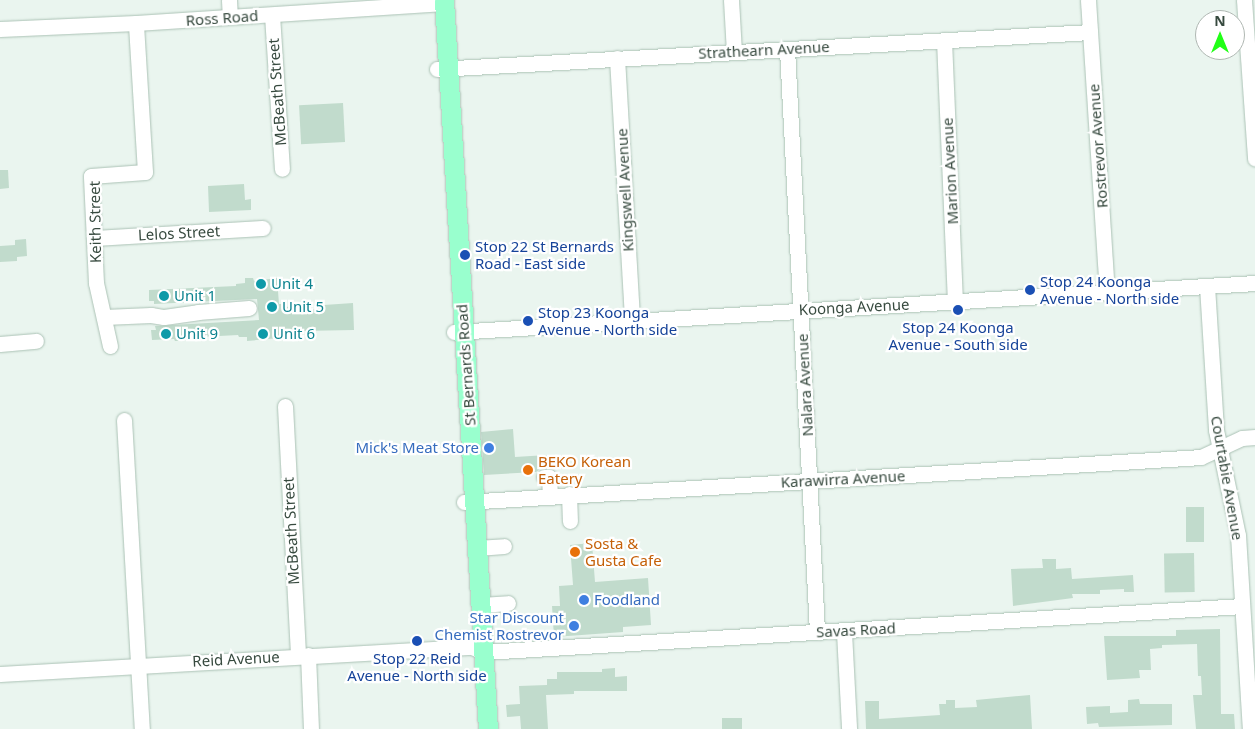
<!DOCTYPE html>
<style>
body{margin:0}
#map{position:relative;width:1255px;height:729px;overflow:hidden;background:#eaf5ef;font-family:"Noto Sans",sans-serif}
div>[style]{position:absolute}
.building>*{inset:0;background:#c1dbcc;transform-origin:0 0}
.roads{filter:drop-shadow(0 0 1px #abc2b5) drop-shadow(0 0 1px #abc2b5)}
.minor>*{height:15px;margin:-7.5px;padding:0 7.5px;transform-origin:7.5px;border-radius:7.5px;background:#fff}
.major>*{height:19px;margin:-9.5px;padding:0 9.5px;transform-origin:9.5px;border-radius:9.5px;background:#99ffce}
.dots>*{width:14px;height:14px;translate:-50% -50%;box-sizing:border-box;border:2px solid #fff;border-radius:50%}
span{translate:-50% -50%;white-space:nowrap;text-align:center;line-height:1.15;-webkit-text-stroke:4.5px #fff;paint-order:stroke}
.street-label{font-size:15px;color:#374a3f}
.transit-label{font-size:15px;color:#164399}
.left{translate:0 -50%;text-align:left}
.culture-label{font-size:15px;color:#0d838f}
.shop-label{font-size:15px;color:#366cbe}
.right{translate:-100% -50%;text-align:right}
.food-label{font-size:15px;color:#c56008}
.north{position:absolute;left:1195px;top:10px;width:50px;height:50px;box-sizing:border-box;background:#fff;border:1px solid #afb7b2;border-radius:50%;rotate:0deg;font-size:14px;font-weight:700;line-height:20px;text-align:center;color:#374a3f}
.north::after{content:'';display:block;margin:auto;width:18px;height:22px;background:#21ff17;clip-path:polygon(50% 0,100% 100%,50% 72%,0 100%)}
</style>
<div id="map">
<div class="building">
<i style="left:343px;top:103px;width:39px;height:44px;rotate:87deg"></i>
<i style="clip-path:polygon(0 170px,8px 170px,9px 188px,0 189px)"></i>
<i style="clip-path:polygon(244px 184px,245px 200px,251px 199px,251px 210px,209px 212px,208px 186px)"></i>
<i style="clip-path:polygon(26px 239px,27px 256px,17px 257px,17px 261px,0 262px,0 246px,15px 245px,15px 240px)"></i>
<i style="clip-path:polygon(245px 278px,253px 278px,254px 281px,277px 278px,279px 304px,284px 304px,284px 307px,300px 306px,302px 310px,322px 308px,324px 305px,353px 303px,354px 330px,301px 331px,302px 333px,280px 335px,280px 338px,247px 341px,247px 337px,239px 337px,238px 335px,182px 338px,182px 341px,175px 341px,174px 339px,152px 340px,151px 330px,156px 330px,155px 326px,259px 320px,257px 299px,154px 304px,154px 301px,149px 301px,149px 290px,236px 286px,236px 284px,245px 283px)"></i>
<i style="clip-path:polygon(513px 429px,515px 457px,547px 455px,548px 468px,540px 469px,536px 472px,484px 475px,481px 432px)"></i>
<i style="left:1186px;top:507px;width:18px;height:35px"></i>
<i style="clip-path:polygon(592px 543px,595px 582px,648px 578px,651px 625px,623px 627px,623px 632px,554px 637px,552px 606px,560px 606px,559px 586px,573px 585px,570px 545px)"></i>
<i style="left:1194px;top:553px;width:39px;height:30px;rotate:89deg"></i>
<i style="clip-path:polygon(1042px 559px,1056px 559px,1056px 569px,1071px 568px,1072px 579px,1133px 575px,1134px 592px,1124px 592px,1124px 589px,1100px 590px,1100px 594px,1072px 594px,1073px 598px,1013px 606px,1011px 569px,1043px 568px)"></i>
<i style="clip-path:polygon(1220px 629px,1221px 714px,1234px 714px,1235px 729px,1196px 729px,1193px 695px,1202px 695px,1201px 676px,1198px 676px,1197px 644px,1162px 645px,1162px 648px,1150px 649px,1151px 670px,1139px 670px,1140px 678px,1107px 680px,1104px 636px,1176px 636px,1176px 630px)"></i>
<i style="clip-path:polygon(615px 668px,615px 677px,627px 676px,627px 691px,574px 691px,574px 694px,546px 695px,548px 729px,521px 729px,520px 716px,507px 717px,506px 705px,520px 704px,519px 686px,547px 685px,547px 679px,557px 679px,557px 672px,602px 672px,602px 669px)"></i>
<i style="clip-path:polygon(1030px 695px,1032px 729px,866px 729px,865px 701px,879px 701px,879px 719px,940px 715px,939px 704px,946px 704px,946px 700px,955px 700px,955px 708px,977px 707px,976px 700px)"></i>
<i style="clip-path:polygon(1139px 699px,1140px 704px,1172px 704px,1172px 725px,1099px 727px,1098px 723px,1087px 724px,1086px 707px,1110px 706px,1110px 713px,1128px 712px,1128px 700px)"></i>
<i style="left:722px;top:718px;width:20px;height:11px"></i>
</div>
<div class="roads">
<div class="minor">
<i style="left:229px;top:0;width:17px;rotate:87deg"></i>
<i style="left:731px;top:0;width:52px;rotate:86.7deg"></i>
<i style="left:1088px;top:0;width:294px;rotate:86.3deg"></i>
<i style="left:1244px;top:0;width:159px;rotate:86deg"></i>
<i style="left:272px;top:15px;width:154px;rotate:86.3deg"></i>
<i style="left:0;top:29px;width:136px;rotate:-2.5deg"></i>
<i style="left:136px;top:23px;width:309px;rotate:-3.7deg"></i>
<i style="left:944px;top:40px;width:261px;rotate:87.6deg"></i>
<i style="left:787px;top:49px;width:584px;rotate:87.05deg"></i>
<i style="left:617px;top:58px;width:263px;rotate:86.7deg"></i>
<i style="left:437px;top:69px;width:654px;rotate:-3.24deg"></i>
<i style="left:94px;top:238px;width:169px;rotate:-3.4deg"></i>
<i style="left:1207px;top:286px;width:144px;rotate:86.4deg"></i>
<i style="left:1216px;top:430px;width:107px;rotate:78.2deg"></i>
<i style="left:1238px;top:535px;width:194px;rotate:86.5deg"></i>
<i style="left:104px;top:317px;width:47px;rotate:-2.4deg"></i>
<i style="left:151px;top:315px;width:13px;rotate:9deg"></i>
<i style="left:164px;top:317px;width:34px;rotate:-8deg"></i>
<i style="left:198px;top:312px;width:51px;rotate:-4.5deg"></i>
<i style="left:454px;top:332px;width:802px;rotate:-3.5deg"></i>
<i style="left:0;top:344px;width:36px;rotate:-5deg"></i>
<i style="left:110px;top:346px;width:65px;rotate:-102.5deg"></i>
<i style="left:96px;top:283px;width:107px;rotate:-92.7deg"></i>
<i style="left:91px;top:176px;width:54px;rotate:-4.2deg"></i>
<i style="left:145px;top:172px;width:149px;rotate:-93.5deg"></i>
<i style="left:285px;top:406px;width:250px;rotate:87deg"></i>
<i style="left:124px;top:420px;width:310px;rotate:86.7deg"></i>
<i style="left:544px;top:477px;width:5px"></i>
<i style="left:549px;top:477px;width:18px;rotate:87deg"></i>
<i style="left:569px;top:494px;width:27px;rotate:88deg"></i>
<i style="left:464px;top:502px;width:738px;rotate:-3.49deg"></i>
<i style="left:1201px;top:457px;width:45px;rotate:-24.9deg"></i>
<i style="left:1242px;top:438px;width:13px;rotate:-4deg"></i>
<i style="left:477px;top:548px;width:27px;rotate:-4deg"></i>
<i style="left:481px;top:605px;width:27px;rotate:-4deg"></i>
<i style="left:844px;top:632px;width:97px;rotate:87deg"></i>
<i style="left:308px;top:655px;width:74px;rotate:87.7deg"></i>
<i style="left:0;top:674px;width:473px;rotate:-3.3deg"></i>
<i style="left:472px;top:647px;width:13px;rotate:23deg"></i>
<i style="left:484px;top:652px;width:759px;rotate:-3.47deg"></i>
</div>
<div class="major">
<i style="left:444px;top:0;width:730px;rotate:86.55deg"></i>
</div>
</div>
<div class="dots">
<i style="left:465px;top:255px;background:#1a4fb4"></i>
<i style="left:261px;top:284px;background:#0f9aa8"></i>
<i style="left:1030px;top:290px;background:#1a4fb4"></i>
<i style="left:164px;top:296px;background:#0f9aa8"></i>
<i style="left:272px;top:307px;background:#0f9aa8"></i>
<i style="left:958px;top:310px;background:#1a4fb4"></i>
<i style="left:528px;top:321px;background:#1a4fb4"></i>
<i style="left:166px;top:334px;background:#0f9aa8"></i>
<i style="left:263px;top:334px;background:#0f9aa8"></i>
<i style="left:489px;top:448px;background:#3f7fe0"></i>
<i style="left:528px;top:470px;background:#e8710a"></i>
<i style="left:575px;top:552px;background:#e8710a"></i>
<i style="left:584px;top:600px;background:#3f7fe0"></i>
<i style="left:574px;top:626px;background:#3f7fe0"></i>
<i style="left:417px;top:641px;background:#1a4fb4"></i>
</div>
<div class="street-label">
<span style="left:222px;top:18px;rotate:-4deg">Ross Road</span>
<span style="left:764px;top:50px;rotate:-3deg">Strathearn Avenue</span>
<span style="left:277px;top:92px;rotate:-94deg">McBeath Street</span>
<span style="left:1098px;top:146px;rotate:-94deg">Rostrevor Avenue</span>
<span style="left:950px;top:171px;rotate:-93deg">Marion Avenue</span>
<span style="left:625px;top:190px;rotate:-93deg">Kingswell Avenue</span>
<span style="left:95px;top:222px;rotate:-91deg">Keith Street</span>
<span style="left:179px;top:233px;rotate:-3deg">Lelos Street</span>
<span style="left:854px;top:307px;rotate:-3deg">Koonga Avenue</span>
<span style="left:466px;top:365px;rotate:-94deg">St Bernards Road</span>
<span style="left:805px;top:385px;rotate:-93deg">Nalara Avenue</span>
<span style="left:1227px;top:478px;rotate:80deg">Courtabie Avenue</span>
<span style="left:843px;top:479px;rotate:-3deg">Karawirra Avenue</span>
<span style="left:291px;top:531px;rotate:-93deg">McBeath Street</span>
<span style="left:856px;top:630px;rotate:-3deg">Savas Road</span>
<span style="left:236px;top:659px;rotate:-3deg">Reid Avenue</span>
</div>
<div class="transit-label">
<span class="left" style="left:475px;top:255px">Stop 22 St Bernards<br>Road - East side</span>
<span class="left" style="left:1040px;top:290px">Stop 24 Koonga<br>Avenue - North side</span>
<span class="left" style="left:538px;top:321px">Stop 23 Koonga<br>Avenue - North side</span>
<span style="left:958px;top:336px">Stop 24 Koonga<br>Avenue - South side</span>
<span style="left:417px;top:667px">Stop 22 Reid<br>Avenue - North side</span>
</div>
<div class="culture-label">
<span class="left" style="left:271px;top:284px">Unit 4</span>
<span class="left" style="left:174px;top:296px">Unit 1</span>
<span class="left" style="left:282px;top:307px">Unit 5</span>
<span class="left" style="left:176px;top:334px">Unit 9</span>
<span class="left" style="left:273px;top:334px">Unit 6</span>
</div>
<div class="shop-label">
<span class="right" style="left:479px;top:448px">Mick's Meat Store</span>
<span class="left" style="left:594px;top:600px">Foodland</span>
<span class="right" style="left:564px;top:626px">Star Discount<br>Chemist Rostrevor</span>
</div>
<div class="food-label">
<span class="left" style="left:538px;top:470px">BEKO Korean<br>Eatery</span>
<span class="left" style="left:585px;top:552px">Sosta &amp;<br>Gusta Cafe</span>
</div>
<div class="north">N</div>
</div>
